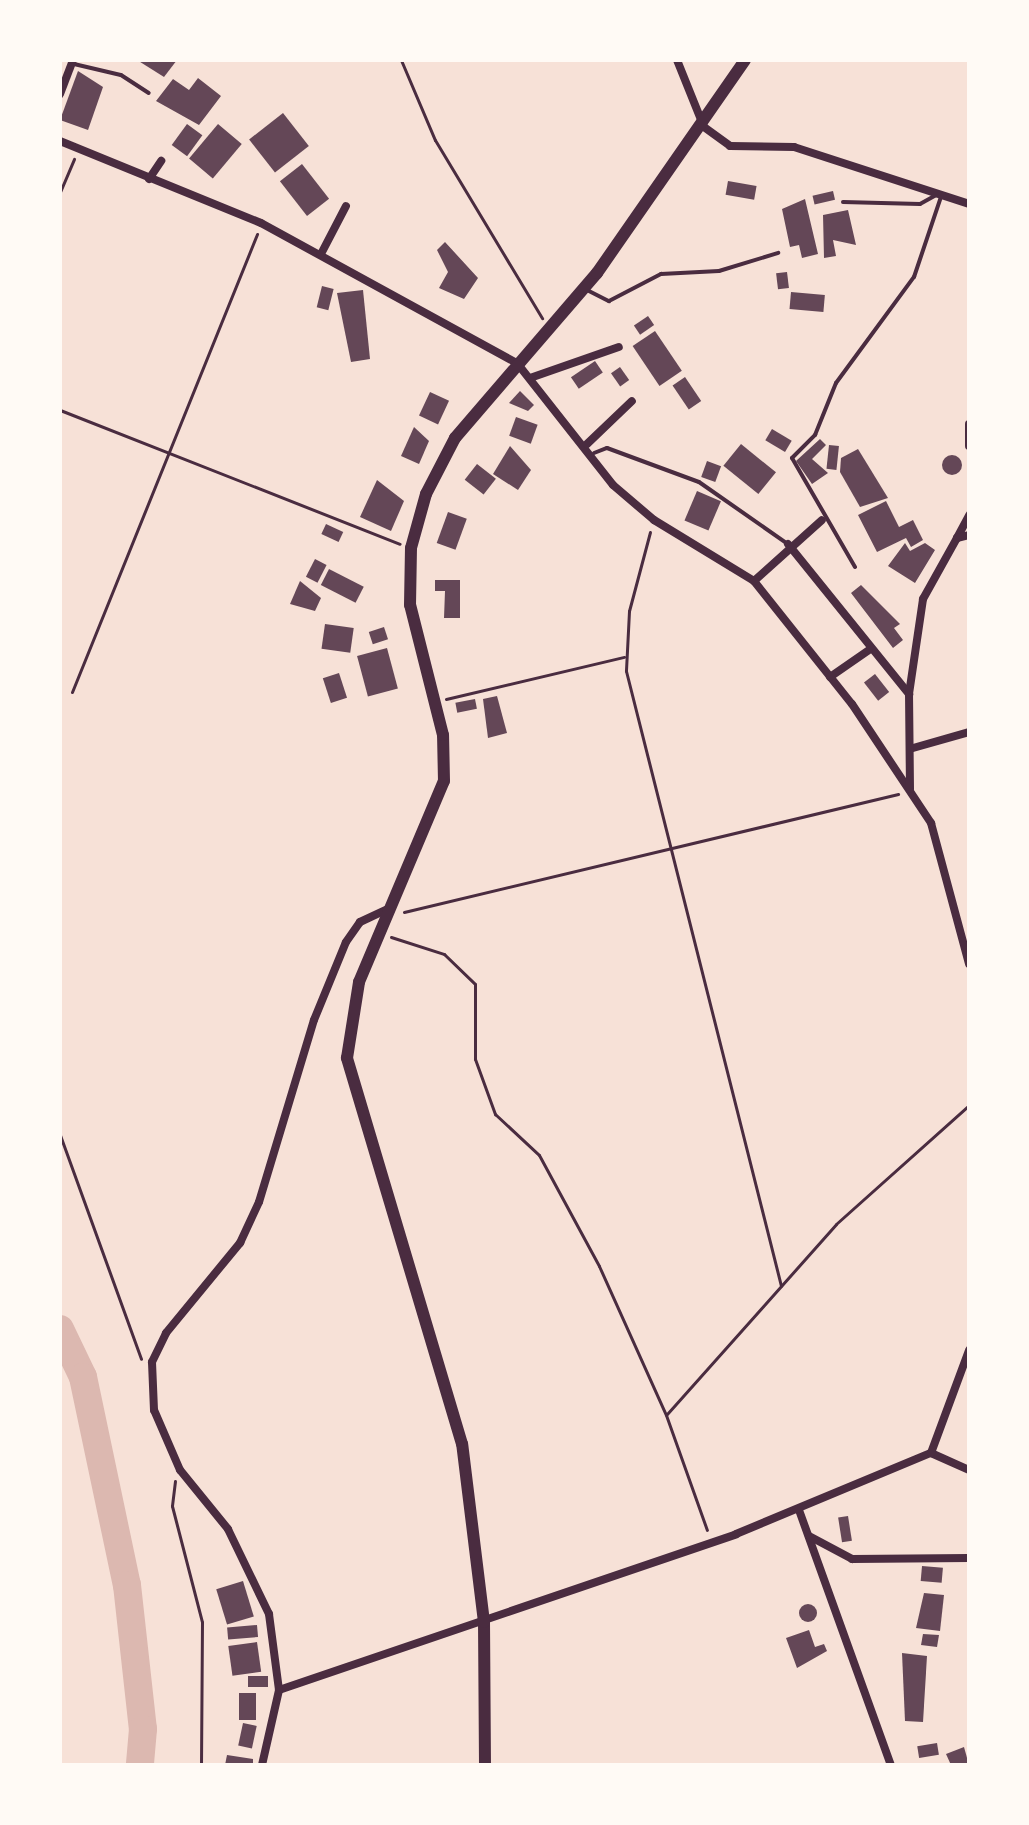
<!DOCTYPE html>
<style>
body{margin:0}
#map{position:relative;width:1029px;height:1825px;overflow:hidden;background:#f7e1d7;font-family:"Titillium Web",sans-serif}
div>[style]{position:absolute}
.river>*{height:28px;margin:-14px;padding:0 14px;transform-origin:14px;border-radius:14px;background:#dcb8b0}
.building>*{inset:0;background:#644757;transform-origin:0 0}
.round{border-radius:50%}
.path>*{height:3px;margin:-1.5px;padding:0 1.5px;transform-origin:1.5px;border-radius:1.5px;background:#4a2c40}
.service>*{height:4px;margin:-2px;padding:0 2px;transform-origin:2px;border-radius:2px;background:#4a2c40}
.minor>*{height:8px;margin:-4px;padding:0 4px;transform-origin:4px;border-radius:4px;background:#4a2c40}
.secondary>*{height:12px;margin:-6px;padding:0 6px;transform-origin:6px;border-radius:6px;background:#4a2c40}
span{translate:-50% -50%;white-space:nowrap;text-align:center;line-height:1.15;-webkit-text-stroke:6px #fffaf5;paint-order:stroke}
.frame{position:absolute;inset:0;border:62px solid #fffaf5;pointer-events:none}
</style>
<div id="map">
<div class="river">
<i style="left:60px;top:1329px;width:53px;rotate:64.4deg"></i>
<i style="left:83px;top:1377px;width:213px;rotate:78.1deg"></i>
<i style="left:127px;top:1585px;width:145px;rotate:83.7deg"></i>
<i style="left:143px;top:1729px;width:36px;rotate:95deg"></i>
</div>
<div class="building">
<i style="clip-path:polygon(137px 60px,177px 60px,164px 77px)"></i>
<i style="clip-path:polygon(78px 71px,103px 87px,88px 130px,60px 120px)"></i>
<i style="clip-path:polygon(198px 78px,221px 96px,199px 125px,156px 101px,173px 79px,189px 90px)"></i>
<i style="left:283px;top:113px;width:42px;height:43px;rotate:52deg"></i>
<i style="left:187px;top:124px;width:19px;height:26px;rotate:36deg"></i>
<i style="left:218px;top:124px;width:31px;height:45px;rotate:40deg"></i>
<i style="left:302px;top:164px;width:44px;height:28px;rotate:52deg"></i>
<i style="left:728px;top:181px;width:29px;height:14px;rotate:10deg"></i>
<i style="left:833px;top:191px;width:9px;height:21px;rotate:77deg"></i>
<i style="clip-path:polygon(805px 199px,818px 254px,802px 258px,799px 245px,790px 247px,782px 209px)"></i>
<i style="clip-path:polygon(848px 210px,856px 245px,833px 240px,836px 256px,824px 258px,823px 215px)"></i>
<i style="clip-path:polygon(445px 242px,478px 278px,464px 299px,439px 288px,448px 272px,437px 250px)"></i>
<i style="left:787px;top:272px;width:16px;height:11px;rotate:83deg"></i>
<i style="left:322px;top:286px;width:12px;height:22px;rotate:14deg"></i>
<i style="clip-path:polygon(363px 290px,370px 359px,351px 362px,337px 293px)"></i>
<i style="left:791px;top:292px;width:34px;height:17px;rotate:5deg"></i>
<i style="left:648px;top:316px;width:11px;height:17px;rotate:56deg"></i>
<i style="left:655px;top:331px;width:48px;height:27px;rotate:56deg"></i>
<i style="left:595px;top:361px;width:14px;height:29px;rotate:56deg"></i>
<i style="left:620px;top:367px;width:16px;height:11px;rotate:55deg"></i>
<i style="left:685px;top:377px;width:29px;height:15px;rotate:56deg"></i>
<i style="clip-path:polygon(520px 391px,534px 405px,528px 411px,509px 403px)"></i>
<i style="left:430px;top:392px;width:21px;height:26px;rotate:25deg"></i>
<i style="left:516px;top:417px;width:23px;height:20px;rotate:20deg"></i>
<i style="clip-path:polygon(414px 427px,429px 441px,419px 464px,401px 456px)"></i>
<i style="left:772px;top:429px;width:23px;height:13px;rotate:31deg"></i>
<i style="clip-path:polygon(820px 439px,826px 445px,812px 459px,828px 473px,812px 484px,796px 461px)"></i>
<i style="left:741px;top:444px;width:45px;height:28px;rotate:39deg"></i>
<i style="left:829px;top:445px;width:10px;height:24px;rotate:6deg"></i>
<i style="clip-path:polygon(510px 446px,531px 470px,518px 490px,493px 474px)"></i>
<i style="clip-path:polygon(858px 449px,888px 498px,860px 507px,840px 472px,841px 458px)"></i>
<i class="round" style="left:942px;top:455px;width:20px;height:20px"></i>
<i style="left:707px;top:461px;width:15px;height:17px;rotate:20deg"></i>
<i style="left:477px;top:464px;width:24px;height:20px;rotate:38deg"></i>
<i style="clip-path:polygon(377px 480px,404px 501px,391px 531px,360px 517px)"></i>
<i style="left:697px;top:491px;width:26px;height:32px;rotate:23deg"></i>
<i style="clip-path:polygon(886px 501px,899px 527px,913px 520px,923px 540px,911px 547px,906px 538px,877px 552px,858px 515px)"></i>
<i style="left:448px;top:512px;width:20px;height:33px;rotate:20deg"></i>
<i style="left:326px;top:524px;width:19px;height:11px;rotate:25deg"></i>
<i style="clip-path:polygon(905px 543px,910px 551px,925px 543px,935px 550px,915px 583px,888px 566px)"></i>
<i style="left:315px;top:559px;width:13px;height:20px;rotate:27deg"></i>
<i style="left:329px;top:569px;width:39px;height:18px;rotate:27deg"></i>
<i style="clip-path:polygon(435px 580px,460px 580px,460px 618px,444px 618px,445px 591px,435px 591px)"></i>
<i style="clip-path:polygon(300px 581px,321px 598px,315px 611px,290px 604px)"></i>
<i style="clip-path:polygon(861px 585px,900px 624px,894px 628px,903px 640px,893px 648px,851px 593px)"></i>
<i style="left:325px;top:624px;width:29px;height:25px;rotate:8deg"></i>
<i style="left:384px;top:627px;width:13px;height:16px;rotate:72deg"></i>
<i style="left:387px;top:648px;width:42px;height:31px;rotate:75deg"></i>
<i style="left:339px;top:673px;width:26px;height:17px;rotate:72deg"></i>
<i style="left:875px;top:674px;width:23px;height:14px;rotate:52deg"></i>
<i style="clip-path:polygon(497px 696px,507px 733px,488px 738px,483px 699px)"></i>
<i style="left:475px;top:699px;width:10px;height:20px;rotate:79deg"></i>
<i style="left:848px;top:1516px;width:25px;height:10px;rotate:81deg"></i>
<i style="left:922px;top:1566px;width:21px;height:15px;rotate:5deg"></i>
<i style="left:243px;top:1581px;width:37px;height:28px;rotate:73deg"></i>
<i style="clip-path:polygon(924px 1593px,944px 1595px,940px 1631px,916px 1628px)"></i>
<i class="round" style="left:799px;top:1604px;width:18px;height:18px"></i>
<i style="left:257px;top:1625px;width:12px;height:30px;rotate:85deg"></i>
<i style="clip-path:polygon(809px 1630px,815px 1647px,824px 1644px,827px 1651px,797px 1668px,786px 1638px)"></i>
<i style="clip-path:polygon(923px 1634px,939px 1635px,937px 1647px,921px 1645px)"></i>
<i style="left:257px;top:1642px;width:30px;height:29px;rotate:82deg"></i>
<i style="clip-path:polygon(902px 1653px,927px 1656px,923px 1722px,905px 1721px)"></i>
<i style="left:268px;top:1676px;width:11px;height:20px;rotate:90deg"></i>
<i style="left:239px;top:1693px;width:17px;height:27px"></i>
<i style="left:243px;top:1723px;width:14px;height:23px;rotate:12deg"></i>
<i style="left:937px;top:1743px;width:12px;height:20px;rotate:81deg"></i>
<i style="clip-path:polygon(964px 1747px,969px 1765px,951px 1765px,946px 1754px)"></i>
<i style="clip-path:polygon(227px 1755px,253px 1759px,253px 1765px,225px 1765px)"></i>
</div>
<div class="path">
<i style="left:401px;top:60px;width:87px;rotate:67deg"></i>
<i style="left:435px;top:140px;width:208px;rotate:59deg"></i>
<i style="left:60px;top:192px;width:36px;rotate:-67deg"></i>
<i style="left:60px;top:410px;width:365px;rotate:21.5deg"></i>
<i style="left:650px;top:532px;width:82px;rotate:104.9deg"></i>
<i style="left:629px;top:611px;width:60px;rotate:92.9deg"></i>
<i style="left:626px;top:671px;width:634px;rotate:75.85deg"></i>
<i style="left:72px;top:692px;width:494px;rotate:-68deg"></i>
<i style="left:446px;top:699px;width:183px;rotate:-13.3deg"></i>
<i style="left:404px;top:912px;width:508px;rotate:-13.43deg"></i>
<i style="left:391px;top:937px;width:56px;rotate:17.8deg"></i>
<i style="left:444px;top:954px;width:43px;rotate:44.1deg"></i>
<i style="left:475px;top:984px;width:75px;rotate:90deg"></i>
<i style="left:475px;top:1059px;width:59px;rotate:70deg"></i>
<i style="left:495px;top:1114px;width:60px;rotate:43deg"></i>
<i style="left:539px;top:1155px;width:126px;rotate:61.6deg"></i>
<i style="left:599px;top:1266px;width:163px;rotate:65.8deg"></i>
<i style="left:666px;top:1415px;width:122px;rotate:70.4deg"></i>
<i style="left:60px;top:1135px;width:238px;rotate:70.1deg"></i>
<i style="left:667px;top:1414px;width:254px;rotate:-48.3deg"></i>
<i style="left:836px;top:1224px;width:178px;rotate:-41.8deg"></i>
<i style="left:175px;top:1481px;width:25px;rotate:97deg"></i>
<i style="left:172px;top:1506px;width:120px;rotate:75.5deg"></i>
<i style="left:202px;top:1622px;width:143px;rotate:90.4deg"></i>
</div>
<div class="service">
<i style="left:74px;top:64px;width:48px;rotate:13.2deg"></i>
<i style="left:121px;top:75px;width:33px;rotate:33deg"></i>
<i style="left:843px;top:202px;width:77px;rotate:1.5deg"></i>
<i style="left:920px;top:204px;width:18px;rotate:-29deg"></i>
<i style="left:585px;top:289px;width:27px;rotate:27deg"></i>
<i style="left:609px;top:301px;width:59px;rotate:-27.4deg"></i>
<i style="left:661px;top:274px;width:58px;rotate:-3deg"></i>
<i style="left:719px;top:271px;width:62px;rotate:-17deg"></i>
<i style="left:594px;top:453px;width:14px;rotate:-21deg"></i>
<i style="left:607px;top:448px;width:98px;rotate:20.3deg"></i>
<i style="left:699px;top:482px;width:108px;rotate:34.9deg"></i>
<i style="left:855px;top:567px;width:126px;rotate:-120deg"></i>
<i style="left:792px;top:458px;width:33px;rotate:-45deg"></i>
<i style="left:815px;top:435px;width:56px;rotate:-68deg"></i>
<i style="left:836px;top:383px;width:132px;rotate:-53.7deg"></i>
<i style="left:914px;top:277px;width:84px;rotate:-71.4deg"></i>
</div>
<div class="minor">
<i style="left:677px;top:60px;width:72px;rotate:68.1deg"></i>
<i style="left:704px;top:127px;width:32px;rotate:36deg"></i>
<i style="left:730px;top:146px;width:64px;rotate:0.9deg"></i>
<i style="left:794px;top:147px;width:184px;rotate:18deg"></i>
<i style="left:60px;top:94px;width:36px;rotate:-69deg"></i>
<i style="left:60px;top:141px;width:217px;rotate:22.2deg"></i>
<i style="left:261px;top:223px;width:292px;rotate:28.7deg"></i>
<i style="left:517px;top:363px;width:155px;rotate:51.8deg"></i>
<i style="left:613px;top:485px;width:54px;rotate:40.5deg"></i>
<i style="left:654px;top:520px;width:117px;rotate:31.4deg"></i>
<i style="left:754px;top:581px;width:157px;rotate:51.5deg"></i>
<i style="left:852px;top:704px;width:143px;rotate:56.4deg"></i>
<i style="left:931px;top:823px;width:146px;rotate:74.9deg"></i>
<i style="left:149px;top:179px;width:22px;rotate:-56deg"></i>
<i style="left:321px;top:254px;width:54px;rotate:-62.5deg"></i>
<i style="left:530px;top:378px;width:94px;rotate:-19.2deg"></i>
<i style="left:969px;top:424px;width:22px;rotate:90deg"></i>
<i style="left:587px;top:444px;width:62px;rotate:-43.7deg"></i>
<i style="left:957px;top:538px;width:26px;rotate:-62deg"></i>
<i style="left:788px;top:544px;width:193px;rotate:51.1deg"></i>
<i style="left:754px;top:581px;width:91px;rotate:-41.9deg"></i>
<i style="left:830px;top:677px;width:47px;rotate:-34.7deg"></i>
<i style="left:913px;top:748px;width:58px;rotate:-15.9deg"></i>
<i style="left:910px;top:789px;width:95px;rotate:-90.6deg"></i>
<i style="left:909px;top:694px;width:96px;rotate:-81.6deg"></i>
<i style="left:923px;top:599px;width:70px;rotate:-60.9deg"></i>
<i style="left:957px;top:538px;width:12px;rotate:-14deg"></i>
<i style="left:931px;top:1453px;width:42px;rotate:24.1deg"></i>
<i style="left:799px;top:1510px;width:271px;rotate:70.2deg"></i>
<i style="left:809px;top:1536px;width:49px;rotate:28.1deg"></i>
<i style="left:852px;top:1559px;width:117px;rotate:-0.5deg"></i>
<i style="left:279px;top:1690px;width:483px;rotate:-18.8deg"></i>
<i style="left:736px;top:1534px;width:211px;rotate:-22.6deg"></i>
<i style="left:931px;top:1453px;width:110px;rotate:-69.7deg"></i>
<i style="left:262px;top:1765px;width:77px;rotate:-77.2deg"></i>
<i style="left:279px;top:1690px;width:77px;rotate:-97.5deg"></i>
<i style="left:269px;top:1614px;width:94px;rotate:-115.8deg"></i>
<i style="left:228px;top:1529px;width:76px;rotate:-129.1deg"></i>
<i style="left:180px;top:1470px;width:65px;rotate:-113.4deg"></i>
<i style="left:154px;top:1410px;width:48px;rotate:-92.4deg"></i>
<i style="left:152px;top:1362px;width:32px;rotate:-64deg"></i>
<i style="left:166px;top:1333px;width:117px;rotate:-50.6deg"></i>
<i style="left:240px;top:1243px;width:45px;rotate:-65.1deg"></i>
<i style="left:259px;top:1202px;width:190px;rotate:-73.2deg"></i>
<i style="left:314px;top:1020px;width:84px;rotate:-67.7deg"></i>
<i style="left:346px;top:942px;width:24px;rotate:-55deg"></i>
<i style="left:360px;top:922px;width:35px;rotate:-25deg"></i>
</div>
<div class="secondary">
<i style="left:485px;top:1765px;width:143px;rotate:-90.4deg"></i>
<i style="left:484px;top:1622px;width:179px;rotate:-97deg"></i>
<i style="left:462px;top:1444px;width:403px;rotate:-106.6deg"></i>
<i style="left:347px;top:1058px;width:77px;rotate:-81deg"></i>
<i style="left:359px;top:982px;width:218px;rotate:-67.1deg"></i>
<i style="left:444px;top:781px;width:46px;rotate:-91.2deg"></i>
<i style="left:443px;top:735px;width:134px;rotate:-104.2deg"></i>
<i style="left:410px;top:605px;width:57px;rotate:-89deg"></i>
<i style="left:411px;top:548px;width:56px;rotate:-74.5deg"></i>
<i style="left:426px;top:494px;width:63px;rotate:-62.6deg"></i>
<i style="left:455px;top:438px;width:218px;rotate:-49.3deg"></i>
<i style="left:597px;top:273px;width:259px;rotate:-55.2deg"></i>
</div>
<div class="frame"></div>
</div>
